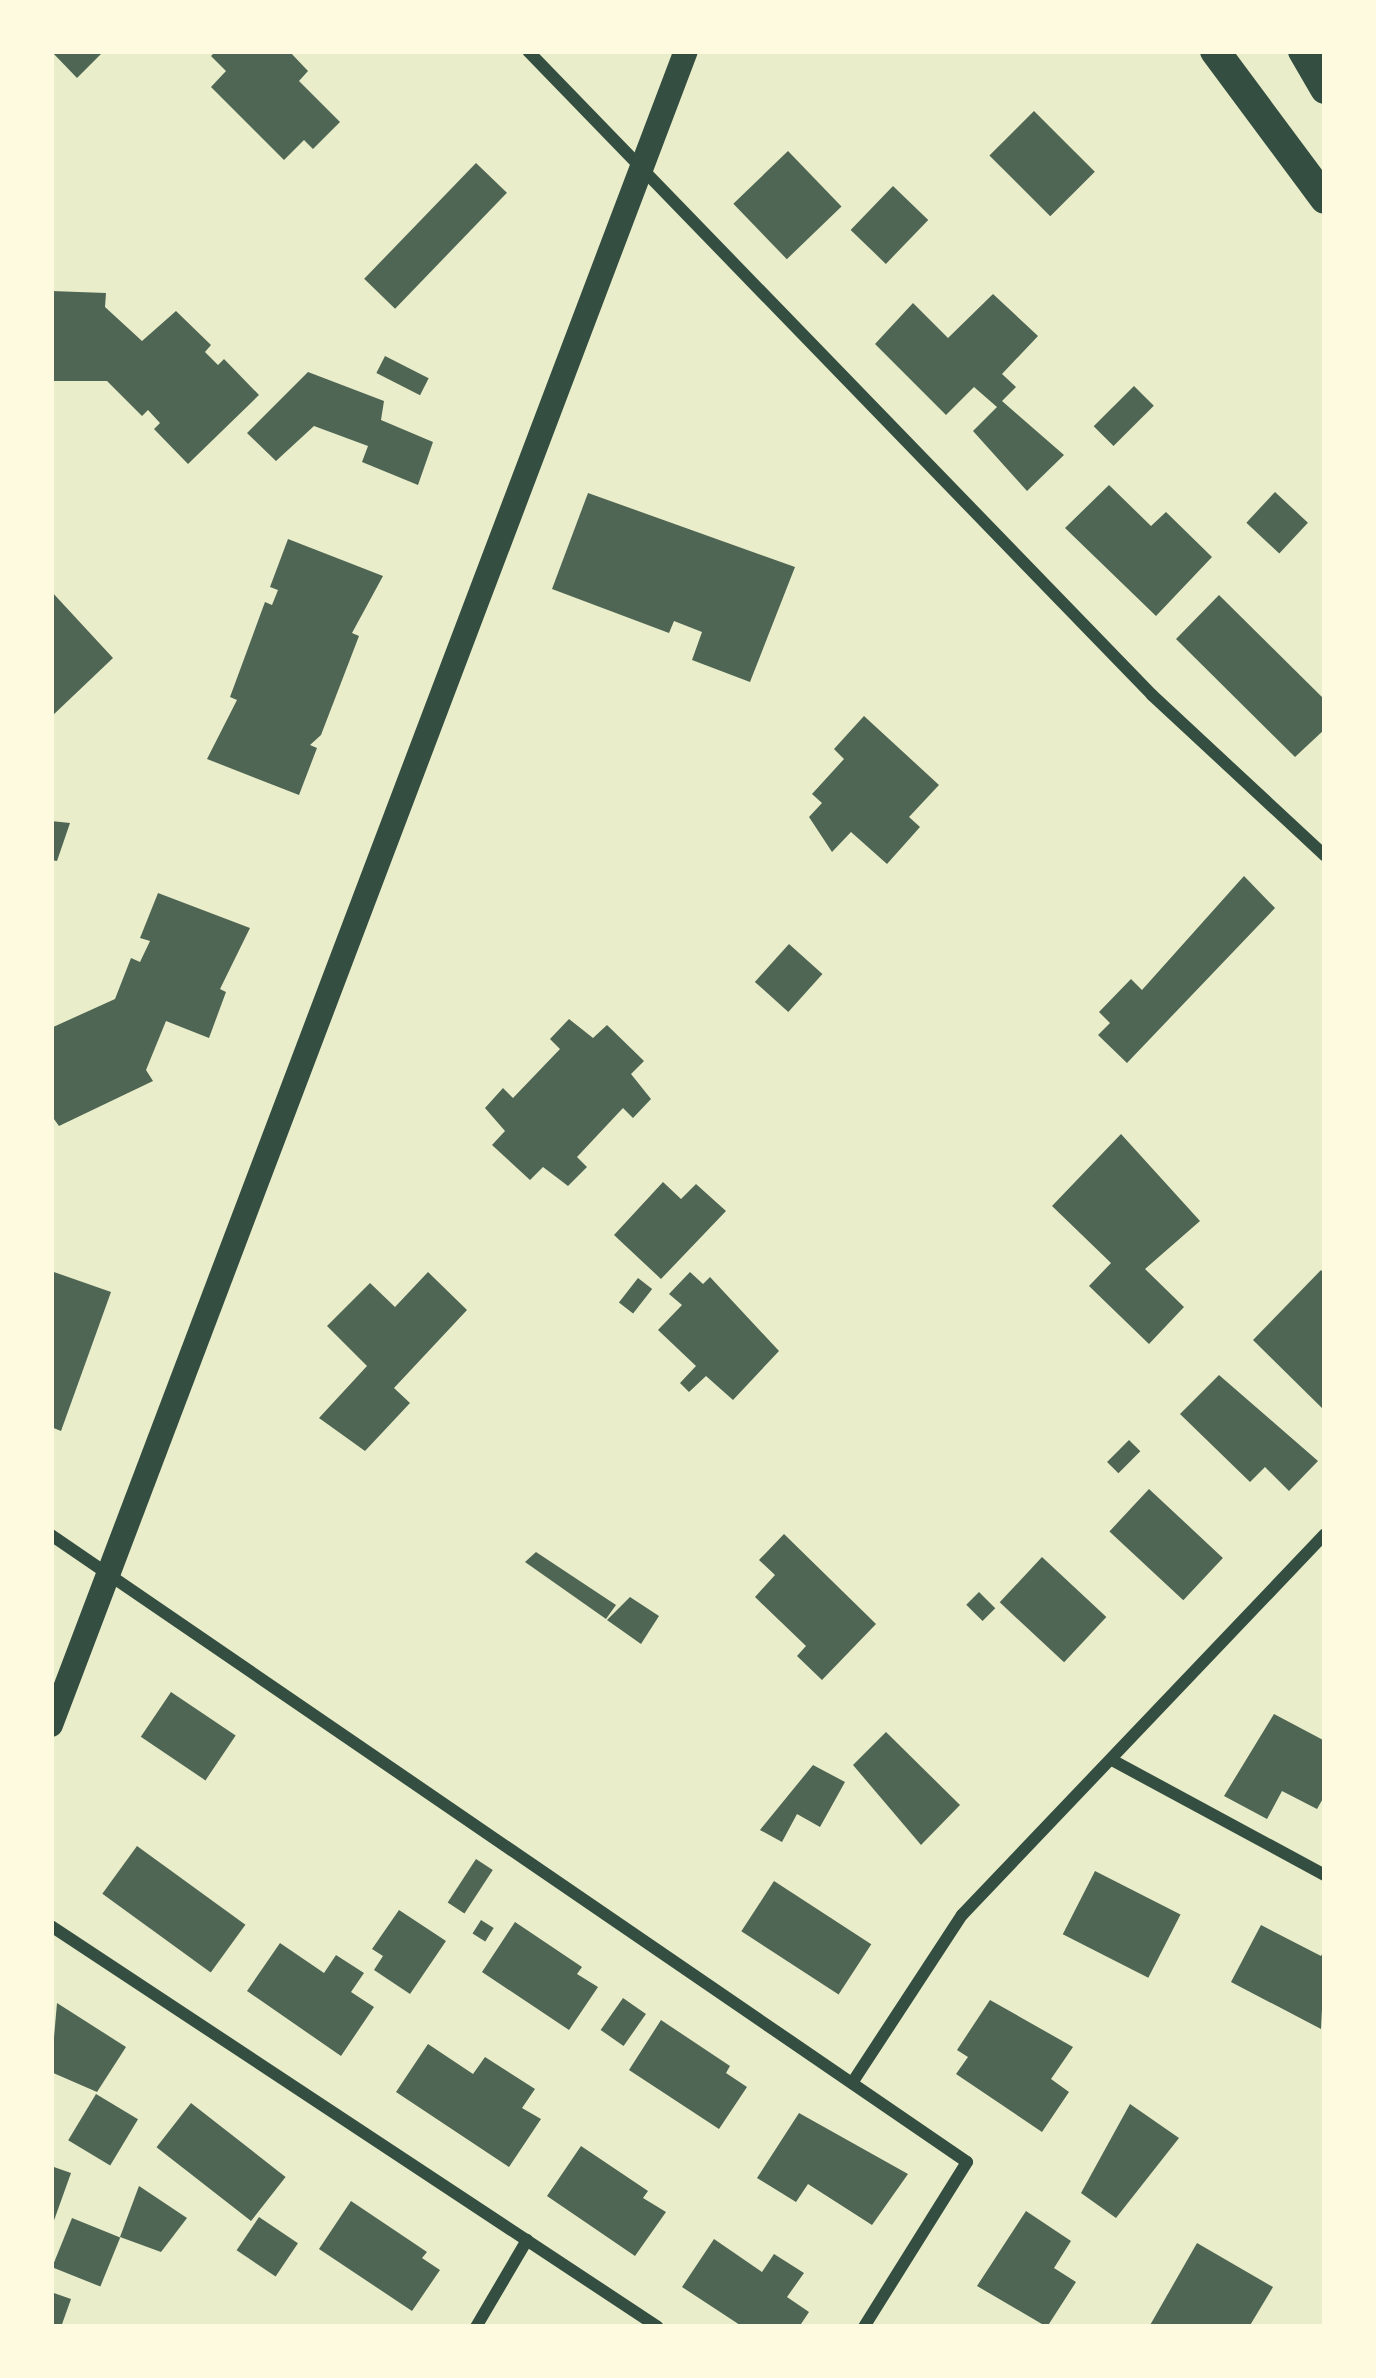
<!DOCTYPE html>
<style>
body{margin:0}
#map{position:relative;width:1376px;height:2378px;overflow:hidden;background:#e9edc9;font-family:Signika,sans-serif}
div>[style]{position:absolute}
.building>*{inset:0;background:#4f6655;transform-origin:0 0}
.minor>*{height:12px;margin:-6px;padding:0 6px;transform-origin:6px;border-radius:6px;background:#344e41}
.secondary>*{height:24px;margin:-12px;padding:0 12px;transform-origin:12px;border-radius:12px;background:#344e41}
.primary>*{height:30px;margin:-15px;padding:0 15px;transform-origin:15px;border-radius:15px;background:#344e41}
span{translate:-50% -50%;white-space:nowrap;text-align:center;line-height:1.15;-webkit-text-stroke:10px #fefae0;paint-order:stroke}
.frame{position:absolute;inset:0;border:54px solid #fefae0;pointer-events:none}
</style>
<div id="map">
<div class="building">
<i style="clip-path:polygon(51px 51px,104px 51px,77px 78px)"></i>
<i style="clip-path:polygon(216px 51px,289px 51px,308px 71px,299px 81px,340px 122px,313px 149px,304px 140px,284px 160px,211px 87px,226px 71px,211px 56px)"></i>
<i style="left:1034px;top:111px;width:86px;height:63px;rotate:45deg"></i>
<i style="left:788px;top:151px;width:77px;height:76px;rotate:46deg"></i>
<i style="left:476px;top:163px;width:43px;height:161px;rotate:44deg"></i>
<i style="left:893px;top:186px;width:49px;height:61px;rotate:44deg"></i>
<i style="clip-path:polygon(51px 291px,106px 293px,105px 307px,142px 341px,176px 311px,211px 345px,205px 352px,218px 365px,224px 359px,259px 395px,188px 464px,154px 429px,160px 423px,148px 410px,142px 416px,107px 381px,51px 381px)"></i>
<i style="clip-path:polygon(993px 294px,1038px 336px,1002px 374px,1016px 387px,1002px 401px,1064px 455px,1027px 491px,973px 431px,997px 407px,974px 387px,946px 415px,875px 344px,913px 303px,948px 338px)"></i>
<i style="left:385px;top:356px;width:49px;height:19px;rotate:27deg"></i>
<i style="clip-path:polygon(308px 372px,384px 401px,381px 420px,433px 442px,418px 485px,362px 462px,368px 446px,314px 426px,276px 461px,247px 433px)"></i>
<i style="left:1134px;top:386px;width:28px;height:57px;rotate:45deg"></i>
<i style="clip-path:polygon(1109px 485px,1151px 526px,1166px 512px,1212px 557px,1156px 616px,1065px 528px)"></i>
<i style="left:1275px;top:492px;width:45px;height:42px;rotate:43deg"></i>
<i style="clip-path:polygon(588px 493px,795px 567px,750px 682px,692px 660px,702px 632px,674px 621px,669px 633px,552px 589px)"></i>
<i style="clip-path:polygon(288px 539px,383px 576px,352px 633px,359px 636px,321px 735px,310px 745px,317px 748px,299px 795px,207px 759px,237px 700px,230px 697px,265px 602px,272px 605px,278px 590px,270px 587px)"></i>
<i style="clip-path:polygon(51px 591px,113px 658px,51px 717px)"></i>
<i style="clip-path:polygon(1219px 595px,1325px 700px,1325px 729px,1295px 757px,1176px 639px)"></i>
<i style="clip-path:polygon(864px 716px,939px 785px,909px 817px,920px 827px,887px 864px,851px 832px,832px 852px,809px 817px,822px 803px,812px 794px,844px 759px,834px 749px)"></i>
<i style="clip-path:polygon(51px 821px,70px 823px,57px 861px,51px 860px)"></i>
<i style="clip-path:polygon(1244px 876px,1275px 908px,1127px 1063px,1098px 1035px,1110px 1023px,1099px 1012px,1131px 979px,1142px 990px)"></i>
<i style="clip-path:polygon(158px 893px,250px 928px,220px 989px,226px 992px,209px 1038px,166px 1021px,146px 1070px,153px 1081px,59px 1126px,51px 1115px,51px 1028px,115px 999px,131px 958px,140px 962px,150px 941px,140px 938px)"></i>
<i style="left:789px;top:944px;width:45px;height:51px;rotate:42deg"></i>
<i style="clip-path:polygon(569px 1019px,593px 1038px,607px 1025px,644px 1061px,631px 1074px,651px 1099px,633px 1118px,623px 1108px,577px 1157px,587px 1167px,568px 1186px,543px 1167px,530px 1180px,492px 1145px,505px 1131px,485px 1108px,503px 1088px,513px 1098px,560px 1049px,550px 1039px)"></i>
<i style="clip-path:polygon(1121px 1134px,1200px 1221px,1145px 1269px,1184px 1307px,1149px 1344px,1089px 1286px,1111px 1263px,1052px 1206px)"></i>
<i style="clip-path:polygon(663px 1182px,681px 1199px,696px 1184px,726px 1211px,661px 1279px,614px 1235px)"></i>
<i style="clip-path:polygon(1321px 1270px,1325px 1275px,1325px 1411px,1253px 1340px)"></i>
<i style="clip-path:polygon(51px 1271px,111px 1292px,61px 1431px,51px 1427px)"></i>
<i style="clip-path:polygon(428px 1272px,467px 1310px,394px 1388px,410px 1403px,365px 1451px,319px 1418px,367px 1366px,327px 1326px,370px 1283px,395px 1307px)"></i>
<i style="clip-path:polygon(690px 1272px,703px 1284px,710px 1277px,779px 1351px,733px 1400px,706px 1376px,689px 1392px,680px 1383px,696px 1366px,658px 1330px,682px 1305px,669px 1294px)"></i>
<i style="left:638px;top:1278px;width:18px;height:31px;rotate:38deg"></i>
<i style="clip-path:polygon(1219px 1375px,1318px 1461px,1289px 1491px,1265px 1467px,1250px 1482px,1180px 1414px)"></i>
<i style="left:1129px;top:1440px;width:16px;height:31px;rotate:45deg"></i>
<i style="left:1149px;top:1489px;width:101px;height:58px;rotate:43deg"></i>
<i style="clip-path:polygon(784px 1534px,876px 1624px,822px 1680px,797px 1656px,806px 1646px,755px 1597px,775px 1575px,759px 1560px)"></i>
<i style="clip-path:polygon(536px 1552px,616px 1605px,606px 1619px,525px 1562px)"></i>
<i style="left:1042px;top:1557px;width:88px;height:62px;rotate:43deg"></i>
<i style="left:979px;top:1592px;width:23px;height:18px;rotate:45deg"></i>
<i style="clip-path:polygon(630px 1597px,659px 1616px,641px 1644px,607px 1620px)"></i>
<i style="left:171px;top:1692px;width:78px;height:54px;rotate:34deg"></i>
<i style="clip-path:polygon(1274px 1714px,1325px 1741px,1325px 1795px,1317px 1809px,1282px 1791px,1267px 1819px,1224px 1796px)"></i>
<i style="clip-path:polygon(886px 1732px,960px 1805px,921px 1845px,853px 1765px)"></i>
<i style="clip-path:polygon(813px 1765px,845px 1782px,820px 1827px,797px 1814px,782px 1842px,760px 1830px)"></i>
<i style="left:137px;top:1846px;width:134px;height:59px;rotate:36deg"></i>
<i style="left:476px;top:1859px;width:20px;height:52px;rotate:33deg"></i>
<i style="left:1095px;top:1871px;width:96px;height:71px;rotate:27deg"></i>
<i style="left:774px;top:1881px;width:116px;height:60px;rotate:33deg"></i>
<i style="clip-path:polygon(399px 1910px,446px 1941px,410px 1994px,374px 1970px,383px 1956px,372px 1949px)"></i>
<i style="left:481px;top:1920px;width:15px;height:16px;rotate:32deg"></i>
<i style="clip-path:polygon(515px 1922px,582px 1967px,577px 1974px,598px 1987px,569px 2030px,482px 1972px)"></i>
<i style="clip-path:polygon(1261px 1925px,1321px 1956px,1325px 1949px,1321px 2029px,1231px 1982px)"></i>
<i style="clip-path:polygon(280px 1943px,324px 1973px,336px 1955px,364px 1973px,351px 1992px,374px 2007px,341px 2056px,247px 1991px)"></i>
<i style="left:623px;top:1998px;width:28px;height:39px;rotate:35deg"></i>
<i style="clip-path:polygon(990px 2000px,1073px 2047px,1051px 2079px,1069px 2092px,1042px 2132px,956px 2074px,968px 2057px,957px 2050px)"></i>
<i style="clip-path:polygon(57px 2003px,126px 2047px,97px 2092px,51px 2072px)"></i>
<i style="clip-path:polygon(661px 2020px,730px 2066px,726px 2073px,747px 2087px,719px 2129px,629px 2070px)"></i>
<i style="clip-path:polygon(428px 2044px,473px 2074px,485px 2057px,535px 2089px,522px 2108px,541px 2119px,509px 2167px,396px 2092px)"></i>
<i style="left:96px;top:2094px;width:49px;height:54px;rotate:31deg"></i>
<i style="left:191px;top:2103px;width:120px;height:56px;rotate:38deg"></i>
<i style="clip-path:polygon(1130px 2104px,1179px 2138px,1116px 2218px,1081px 2193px)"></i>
<i style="clip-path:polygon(799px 2113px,908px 2174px,872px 2225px,808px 2184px,796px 2202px,757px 2178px)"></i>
<i style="clip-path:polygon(581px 2146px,648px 2191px,643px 2198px,666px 2212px,635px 2256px,547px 2196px)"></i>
<i style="clip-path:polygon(51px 2166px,71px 2173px,52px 2226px,51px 2226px)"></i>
<i style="clip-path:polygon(139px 2186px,187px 2218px,161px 2252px,120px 2237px)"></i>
<i style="clip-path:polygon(351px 2201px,427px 2252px,422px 2258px,440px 2270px,412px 2311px,319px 2249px)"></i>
<i style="clip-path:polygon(1026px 2211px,1071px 2241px,1054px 2268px,1076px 2282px,1047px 2327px,977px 2286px)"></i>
<i style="left:259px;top:2217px;width:47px;height:40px;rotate:34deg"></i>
<i style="left:72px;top:2218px;width:52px;height:53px;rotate:22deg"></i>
<i style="clip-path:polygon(714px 2239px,762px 2272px,774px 2254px,804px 2273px,787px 2297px,809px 2312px,799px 2327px,743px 2327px,682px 2287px)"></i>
<i style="clip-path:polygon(1197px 2243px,1273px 2287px,1249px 2327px,1149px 2327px)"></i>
<i style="clip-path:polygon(51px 2292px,71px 2299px,61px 2327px,51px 2327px)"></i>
</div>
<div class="minor">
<i style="left:528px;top:51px;width:897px;rotate:45.9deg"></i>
<i style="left:1152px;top:695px;width:236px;rotate:42.9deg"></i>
<i style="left:51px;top:1535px;width:1110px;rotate:34.39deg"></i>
<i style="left:967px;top:2162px;width:195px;rotate:122deg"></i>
<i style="left:1112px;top:1760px;width:242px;rotate:28.4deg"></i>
<i style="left:51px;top:1926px;width:727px;rotate:33.45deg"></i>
<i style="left:852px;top:2083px;width:201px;rotate:-56.8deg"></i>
<i style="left:962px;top:1915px;width:526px;rotate:-46.39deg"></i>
<i style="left:476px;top:2327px;width:101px;rotate:-59.6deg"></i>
</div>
<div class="secondary">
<i style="left:51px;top:1725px;width:1790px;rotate:-69.23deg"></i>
</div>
<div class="primary">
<i style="left:1215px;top:51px;width:184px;rotate:53.4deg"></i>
<i style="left:1303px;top:51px;width:44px;rotate:59.9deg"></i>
</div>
<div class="frame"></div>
</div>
